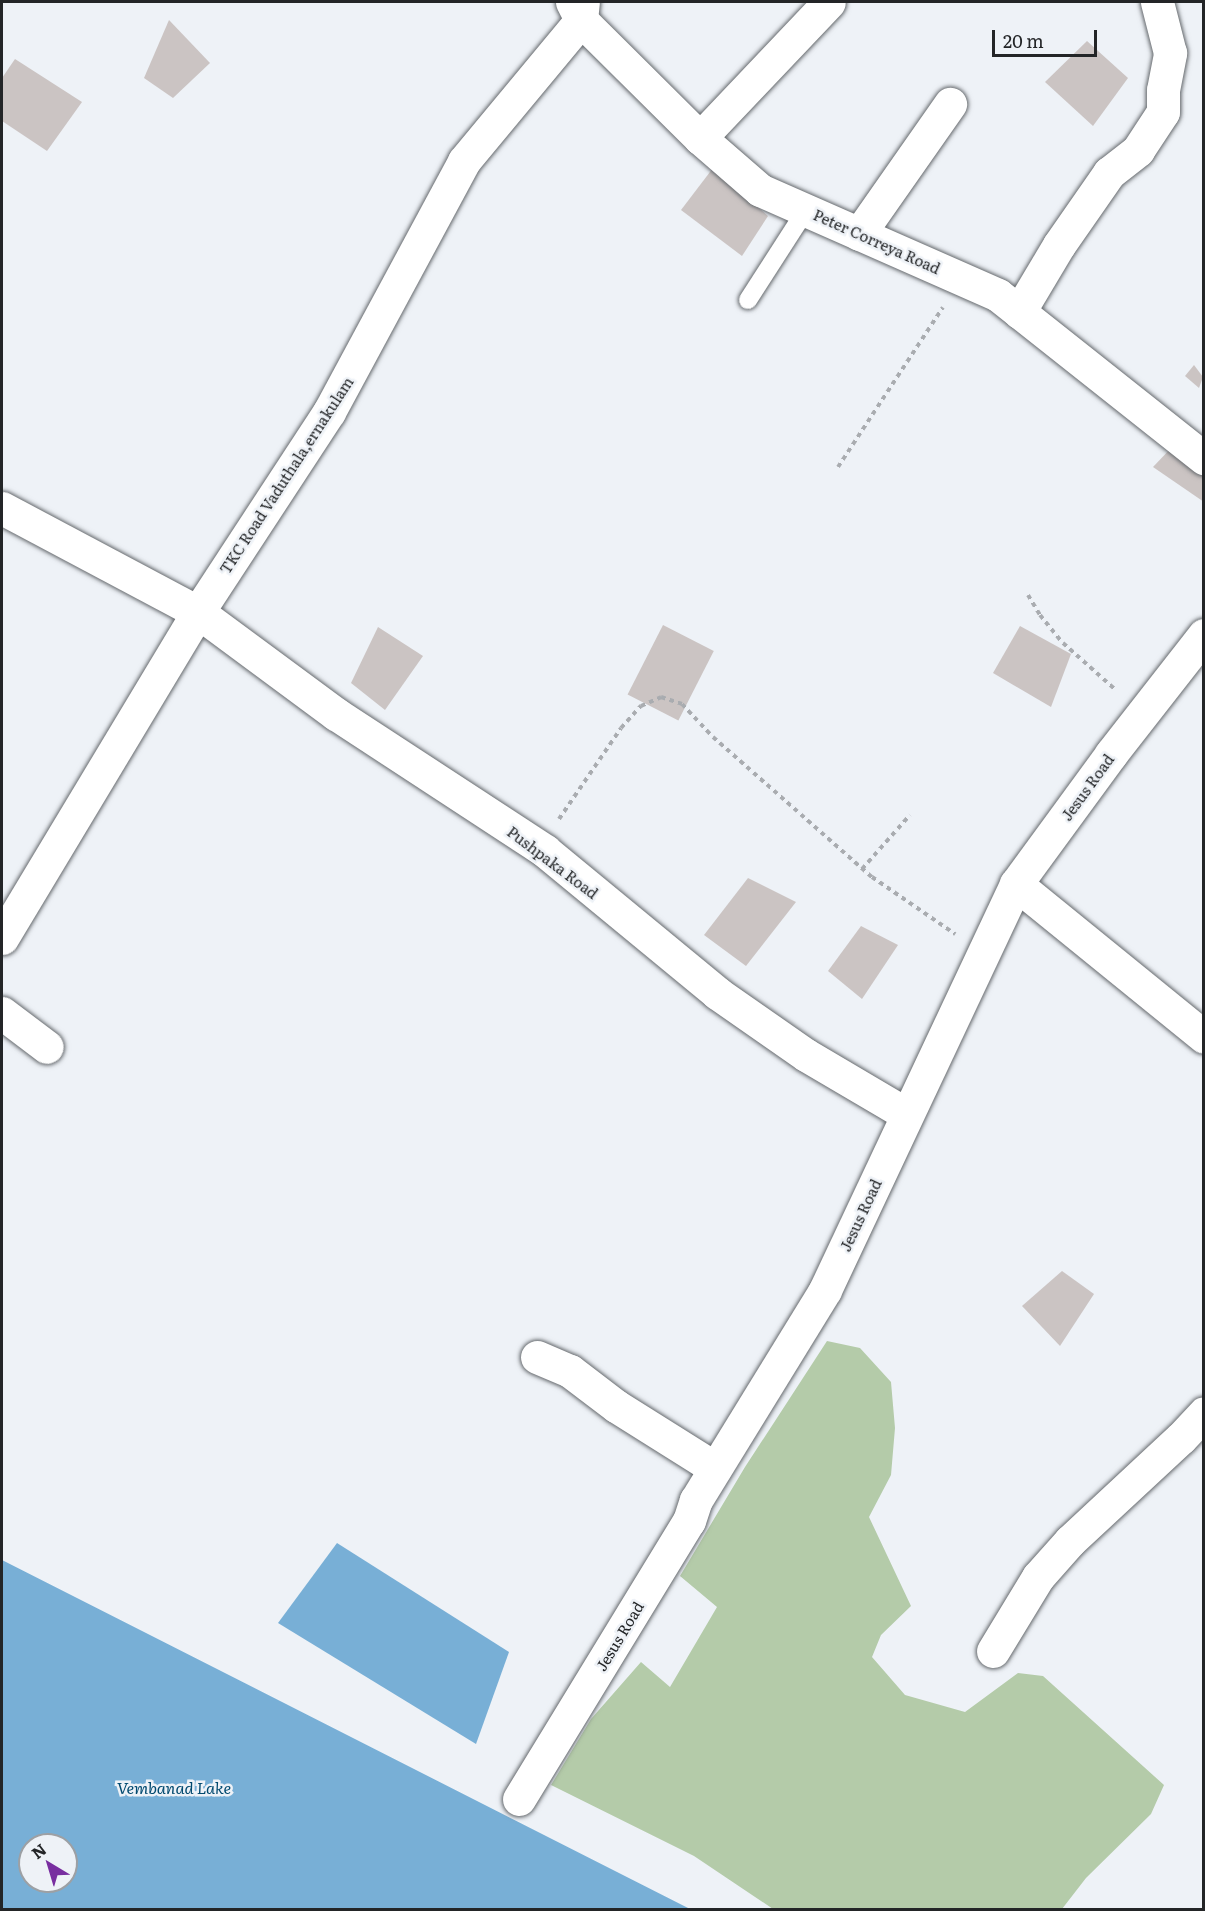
<!DOCTYPE html>
<style>
body{margin:0}
#map{position:relative;width:1205px;height:1911px;overflow:hidden;background:#eef2f7;font-family:Literata,serif}
div>[style]{position:absolute}
.green>*{inset:0;background:#b4cba9}
.water>*{inset:0;background:#78afd6}
.building>*{inset:0;background:#cbc4c3;transform-origin:0 0}
.path>*{height:4px;margin-top:-2px;transform-origin:0;background:repeating-linear-gradient(90deg,#a9acb0 0 4.5px,transparent 0 9px)}
.roads{filter:drop-shadow(0 0 2px #65696d) drop-shadow(0 0 2px #65696d)}
.service>*{height:18px;margin:-9px;padding:0 9px;transform-origin:9px;border-radius:9px;background:#fff}
.minor>*{height:33px;margin:-16.5px;padding:0 16.5px;transform-origin:16.5px;border-radius:16.5px;background:#fff}
span{translate:-50% -50%;white-space:nowrap;text-align:center;line-height:1.15;-webkit-text-stroke:5px #eef2f7;paint-order:stroke}
.street-label{font-size:15px;color:#232527}
.water-label{font-size:16px;color:#00496f;font-style:italic}
.frame{position:absolute;inset:0;border:3px solid #232527;pointer-events:none}
.north{position:absolute;left:18px;top:1833px;width:60px;height:60px;box-sizing:border-box;background:#eef2f7;border:2px solid #9da0a4;border-radius:50%;rotate:322deg;font-size:16px;font-weight:700;line-height:24px;text-align:center;color:#232527}
.north::after{content:'';display:block;margin:auto;width:21px;height:27px;background:#782ea0;clip-path:polygon(50% 0,100% 100%,50% 72%,0 100%)}
.scale{position:absolute;left:992px;top:30px;width:105px;height:27px;box-sizing:border-box;border:3px solid #232527;border-top:0;padding-left:8px;font-size:18px;line-height:21px;white-space:nowrap;color:#232527;-webkit-text-stroke:4px #eef2f7;paint-order:stroke}
</style>
<div id="map">
<div class="green">
<i style="clip-path:polygon(827px 1341px,860px 1348px,891px 1382px,895px 1428px,891px 1475px,869px 1517px,911px 1606px,881px 1635px,872px 1657px,905px 1695px,965px 1712px,1018px 1673px,1043px 1676px,1164px 1785px,1151px 1814px,1086px 1878px,1062px 1909px,773px 1909px,694px 1856px,551px 1785px,591px 1719px,641px 1662px,670px 1687px,717px 1607px,680px 1576px,745px 1467px)"></i>
</div>
<div class="water">
<i style="clip-path:polygon(337px 1543px,509px 1652px,476px 1744px,278px 1623px)"></i>
<i style="clip-path:polygon(evenodd,2px 1560px,690px 1909px,2px 1909px,2px 1560px,30px 1845px,66px 1845px,66px 1881px,30px 1881px,30px 1845px)"></i>
</div>
<div class="building">
<i style="clip-path:polygon(169px 20px,210px 63px,173px 98px,144px 78px)"></i>
<i style="clip-path:polygon(1087px 41px,1128px 78px,1093px 126px,1045px 82px)"></i>
<i style="clip-path:polygon(15px 59px,82px 102px,47px 151px,2px 121px,2px 78px)"></i>
<i style="clip-path:polygon(713px 168px,768px 216px,742px 256px,681px 210px)"></i>
<i style="clip-path:polygon(1194px 365px,1203px 377px,1199px 388px,1185px 376px)"></i>
<i style="clip-path:polygon(1173px 446px,1204px 472px,1204px 502px,1153px 467px)"></i>
<i style="left:663px;top:625px;width:57px;height:78px;rotate:27deg"></i>
<i style="clip-path:polygon(1020px 626px,1071px 654px,1051px 707px,993px 673px)"></i>
<i style="clip-path:polygon(378px 627px,423px 656px,385px 710px,351px 683px)"></i>
<i style="clip-path:polygon(748px 878px,796px 902px,746px 966px,704px 935px)"></i>
<i style="clip-path:polygon(861px 926px,898px 945px,862px 999px,828px 971px)"></i>
<i style="clip-path:polygon(1062px 1271px,1094px 1294px,1060px 1346px,1022px 1306px)"></i>
</div>
<div class="path">
<i style="left:838px;top:467px;width:191px;rotate:-56.7deg"></i>
<i style="left:1028px;top:595px;width:23px;rotate:59deg"></i>
<i style="left:1040px;top:615px;width:36px;rotate:51deg"></i>
<i style="left:1063px;top:643px;width:71px;rotate:41.6deg"></i>
<i style="left:559px;top:819px;width:110px;rotate:-55.7deg"></i>
<i style="left:621px;top:728px;width:30px;rotate:-48deg"></i>
<i style="left:641px;top:706px;width:22px;rotate:-24deg"></i>
<i style="left:661px;top:697px;width:22px;rotate:18deg"></i>
<i style="left:682px;top:704px;width:45px;rotate:46.8deg"></i>
<i style="left:713px;top:737px;width:212px;rotate:41.4deg"></i>
<i style="left:872px;top:877px;width:101px;rotate:34.5deg"></i>
<i style="left:862px;top:869px;width:72px;rotate:-48.4deg"></i>
</div>
<div class="roads">
<div class="service">
<i style="left:748px;top:300px;width:107px;rotate:-57.2deg"></i>
</div>
<div class="minor">
<i style="left:572px;top:2px;width:20px;rotate:63deg"></i>
<i style="left:581px;top:20px;width:168px;rotate:44.8deg"></i>
<i style="left:700px;top:138px;width:79px;rotate:40.9deg"></i>
<i style="left:760px;top:190px;width:260px;rotate:23.8deg"></i>
<i style="left:998px;top:295px;width:263px;rotate:38.4deg"></i>
<i style="left:700px;top:138px;width:187px;rotate:-46.5deg"></i>
<i style="left:859px;top:234px;width:159px;rotate:-55deg"></i>
<i style="left:1019px;top:312px;width:78px;rotate:-59.2deg"></i>
<i style="left:1059px;top:245px;width:88px;rotate:-55.2deg"></i>
<i style="left:1109px;top:173px;width:37px;rotate:-38deg"></i>
<i style="left:1138px;top:150px;width:45px;rotate:-56.7deg"></i>
<i style="left:1163px;top:112px;width:22px;rotate:-90deg"></i>
<i style="left:1163px;top:90px;width:38px;rotate:-79deg"></i>
<i style="left:1170px;top:53px;width:53px;rotate:-104.3deg"></i>
<i style="left:2px;top:508px;width:222px;rotate:28deg"></i>
<i style="left:198px;top:612px;width:172px;rotate:36.5deg"></i>
<i style="left:336px;top:714px;width:250px;rotate:33.2deg"></i>
<i style="left:545px;top:851px;width:223px;rotate:39.5deg"></i>
<i style="left:717px;top:993px;width:108px;rotate:34.9deg"></i>
<i style="left:806px;top:1055px;width:116px;rotate:30.5deg"></i>
<i style="left:1016px;top:884px;width:242px;rotate:39.1deg"></i>
<i style="left:2px;top:938px;width:380px;rotate:-59deg"></i>
<i style="left:198px;top:612px;width:239px;rotate:-56.8deg"></i>
<i style="left:329px;top:412px;width:285px;rotate:-61.7deg"></i>
<i style="left:464px;top:161px;width:183px;rotate:-50.3deg"></i>
<i style="left:581px;top:20px;width:18px;rotate:-84deg"></i>
<i style="left:2px;top:1013px;width:56px;rotate:37.1deg"></i>
<i style="left:537px;top:1357px;width:36px;rotate:23deg"></i>
<i style="left:570px;top:1371px;width:58px;rotate:37.3deg"></i>
<i style="left:616px;top:1406px;width:117px;rotate:32.1deg"></i>
<i style="left:993px;top:1651px;width:87px;rotate:-58.7deg"></i>
<i style="left:1038px;top:1577px;width:48px;rotate:-48.4deg"></i>
<i style="left:1070px;top:1541px;width:151px;rotate:-42.9deg"></i>
<i style="left:1181px;top:1438px;width:34px;rotate:-47deg"></i>
<i style="left:519px;top:1799px;width:326px;rotate:-58.6deg"></i>
<i style="left:689px;top:1521px;width:22px;rotate:-72deg"></i>
<i style="left:696px;top:1500px;width:246px;rotate:-58.4deg"></i>
<i style="left:825px;top:1290px;width:449px;rotate:-64.8deg"></i>
<i style="left:1016px;top:884px;width:161px;rotate:-53.8deg"></i>
<i style="left:1111px;top:754px;width:151px;rotate:-52deg"></i>
</div>
</div>
<div class="street-label">
<span style="left:877px;top:241px;rotate:24deg">Peter Correya Road</span>
<span style="left:286px;top:475px;rotate:-57deg">TKC Road Vaduthala,ernakulam</span>
<span style="left:1087px;top:787px;rotate:-54deg">Jesus Road</span>
<span style="left:553px;top:862px;rotate:37deg">Pushpaka Road</span>
<span style="left:860px;top:1215px;rotate:-65deg">Jesus Road</span>
<span style="left:619px;top:1636px;rotate:-59deg">Jesus Road</span>
</div>
<div class="water-label">
<span style="left:174px;top:1787px">Vembanad Lake</span>
</div>
<div class="frame"></div>
<div class="north">N</div>
<div class="scale">20 m</div>
</div>
